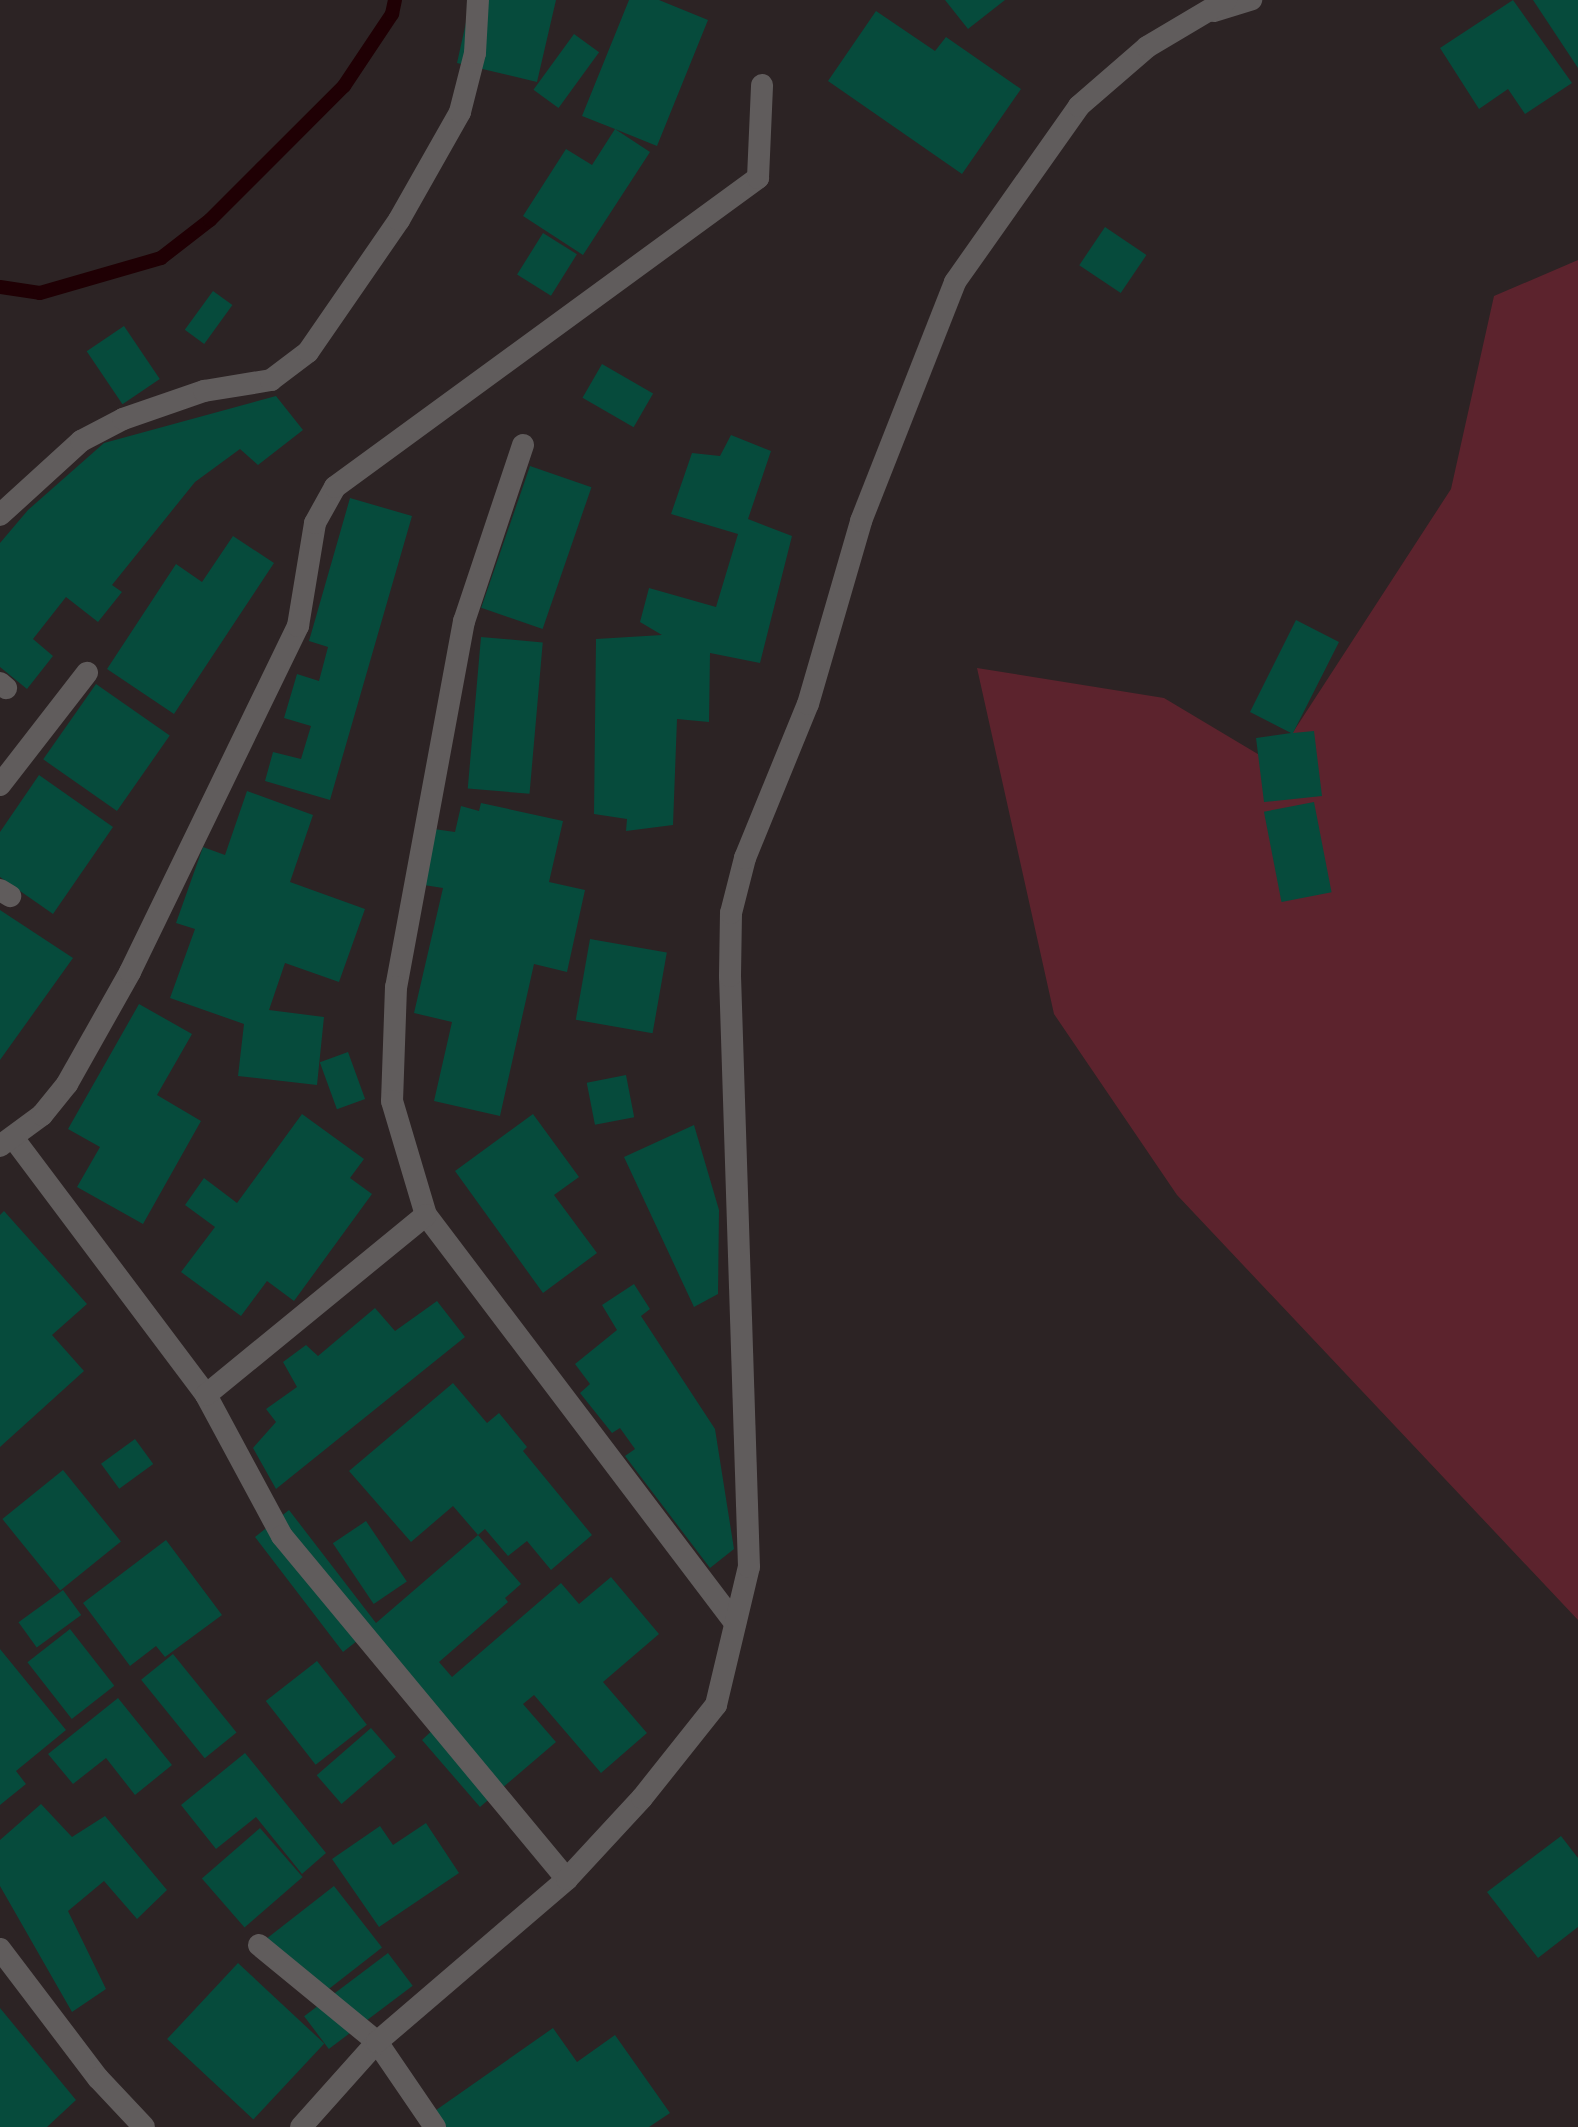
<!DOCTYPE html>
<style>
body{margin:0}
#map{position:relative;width:1578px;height:2127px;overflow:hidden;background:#2c2324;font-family:Ubuntu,sans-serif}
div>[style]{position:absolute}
.green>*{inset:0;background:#5c232d}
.stream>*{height:14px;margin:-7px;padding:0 7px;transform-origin:7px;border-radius:7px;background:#1f0004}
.building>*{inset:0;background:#064b3c;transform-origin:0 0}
.minor>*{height:22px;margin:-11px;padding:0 11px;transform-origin:11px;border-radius:11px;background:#605c5c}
span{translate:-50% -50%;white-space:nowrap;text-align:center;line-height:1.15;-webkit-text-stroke:6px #22191a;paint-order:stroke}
</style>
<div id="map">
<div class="green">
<i style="clip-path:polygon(1578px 260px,1578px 1620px,1177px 1195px,1054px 1014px,977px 668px,1164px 698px,1273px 763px,1451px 489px,1494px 296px)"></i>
</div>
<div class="stream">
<i style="left:0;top:287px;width:40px;rotate:8.5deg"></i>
<i style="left:40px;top:293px;width:126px;rotate:-16.1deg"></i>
<i style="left:161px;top:258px;width:62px;rotate:-37.8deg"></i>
<i style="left:210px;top:220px;width:190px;rotate:-45deg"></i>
<i style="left:344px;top:86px;width:87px;rotate:-56.3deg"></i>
<i style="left:392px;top:14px;width:14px;rotate:-78deg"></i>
</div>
<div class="building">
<i style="clip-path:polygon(471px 0,556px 0,537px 82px,457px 63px)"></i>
<i style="clip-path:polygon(629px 0,659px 0,708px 20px,657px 146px,615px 129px,650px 152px,583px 255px,523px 216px,566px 149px,592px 165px,615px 129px,582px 116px)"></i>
<i style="clip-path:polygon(945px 0,1005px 0,968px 29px)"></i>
<i style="clip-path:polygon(1513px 0,1572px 83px,1525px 114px,1508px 89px,1479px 109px,1440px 48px)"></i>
<i style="clip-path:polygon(1533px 0,1578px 0,1578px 68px)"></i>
<i style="clip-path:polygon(876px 11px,935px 51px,946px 37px,1021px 89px,962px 174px,828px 81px)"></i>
<i style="left:574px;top:34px;width:31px;height:69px;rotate:36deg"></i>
<i style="left:1105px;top:227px;width:50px;height:46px;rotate:34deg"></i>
<i style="left:543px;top:233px;width:40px;height:49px;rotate:32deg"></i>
<i style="left:213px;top:291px;width:24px;height:48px;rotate:36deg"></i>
<i style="left:124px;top:326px;width:64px;height:45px;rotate:56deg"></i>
<i style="left:602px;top:364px;width:59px;height:39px;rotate:30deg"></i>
<i style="clip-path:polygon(276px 396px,303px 430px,258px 465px,240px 449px,195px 482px,112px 585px,122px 592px,98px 622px,66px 597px,33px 639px,53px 656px,27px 689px,0 667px,0 543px,28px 510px,104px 443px)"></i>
<i style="clip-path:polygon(731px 435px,771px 451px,748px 519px,792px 536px,760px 663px,710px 653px,709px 722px,677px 719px,673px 825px,626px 831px,627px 819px,594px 814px,596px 639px,662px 635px,640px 622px,649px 588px,716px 607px,738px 534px,671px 514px,692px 453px,720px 456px)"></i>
<i style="left:530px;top:466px;width:65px;height:150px;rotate:19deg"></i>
<i style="clip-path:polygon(350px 498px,412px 516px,330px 800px,265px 781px,273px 752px,301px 759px,311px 726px,284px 718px,297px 674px,319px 681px,328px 647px,309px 641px)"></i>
<i style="clip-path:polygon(233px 536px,274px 563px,174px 714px,107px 669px,176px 564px,202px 582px)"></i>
<i style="clip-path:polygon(1296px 620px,1339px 642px,1293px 733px,1314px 731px,1322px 796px,1264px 802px,1256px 738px,1291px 733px,1250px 712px)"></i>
<i style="left:481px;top:637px;width:62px;height:152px;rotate:5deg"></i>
<i style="left:96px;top:684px;width:90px;height:92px;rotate:35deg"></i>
<i style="clip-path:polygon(39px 775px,113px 827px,53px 914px,0 877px,0 832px)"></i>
<i style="clip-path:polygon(247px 791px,313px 815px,290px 882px,365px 909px,339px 982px,285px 963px,269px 1010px,324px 1017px,317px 1085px,238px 1076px,244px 1024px,170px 998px,195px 929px,176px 923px,203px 847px,225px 855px)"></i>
<i style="left:1314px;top:802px;width:92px;height:51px;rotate:79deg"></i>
<i style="clip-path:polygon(481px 803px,563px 821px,549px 882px,585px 890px,567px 972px,534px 964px,500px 1116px,434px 1101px,452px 1022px,414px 1013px,443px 888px,411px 883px,420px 827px,455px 832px,461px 806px,479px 811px)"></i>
<i style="clip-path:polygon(0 910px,73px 958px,0 1060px)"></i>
<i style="left:590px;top:939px;width:78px;height:82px;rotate:10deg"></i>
<i style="clip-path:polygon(139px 1004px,192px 1034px,157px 1095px,201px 1121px,143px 1224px,77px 1187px,100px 1147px,68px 1129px)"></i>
<i style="left:348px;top:1052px;width:50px;height:30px;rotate:70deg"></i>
<i style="left:626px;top:1075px;width:43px;height:40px;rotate:79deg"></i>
<i style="clip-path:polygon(302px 1114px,364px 1159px,350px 1178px,372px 1194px,294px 1301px,267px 1281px,241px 1316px,181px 1272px,215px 1227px,185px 1205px,204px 1178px,237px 1203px)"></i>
<i style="clip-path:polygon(533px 1114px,579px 1177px,554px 1195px,597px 1253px,543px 1293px,455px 1171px)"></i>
<i style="clip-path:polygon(694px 1125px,719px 1210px,718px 1294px,694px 1307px,624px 1157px)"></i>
<i style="clip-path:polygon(4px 1211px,87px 1304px,52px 1335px,84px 1371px,0 1447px,0 1215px)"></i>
<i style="clip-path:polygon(634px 1284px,650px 1309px,641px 1316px,715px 1429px,734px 1549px,710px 1568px,625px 1456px,635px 1449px,620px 1428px,612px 1433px,580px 1393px,590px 1384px,575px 1364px,617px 1330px,602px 1305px)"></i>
<i style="clip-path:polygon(437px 1301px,465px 1337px,276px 1489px,253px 1448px,276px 1422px,266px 1409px,297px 1387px,283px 1362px,306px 1345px,318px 1356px,375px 1308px,395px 1331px)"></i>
<i style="clip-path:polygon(453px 1383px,487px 1423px,499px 1413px,527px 1447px,523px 1451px,592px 1535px,551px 1570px,527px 1541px,508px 1556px,485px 1529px,478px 1535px,453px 1506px,411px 1542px,349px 1471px)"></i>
<i style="left:135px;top:1439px;width:31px;height:42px;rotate:54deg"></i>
<i style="left:63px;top:1470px;width:92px;height:78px;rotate:51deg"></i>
<i style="clip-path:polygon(289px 1510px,376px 1623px,478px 1535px,521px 1584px,505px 1598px,508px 1602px,439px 1662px,452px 1677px,561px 1583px,579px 1604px,611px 1577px,659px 1634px,603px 1682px,647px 1733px,601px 1773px,534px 1695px,523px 1704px,556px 1742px,480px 1807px,422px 1740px,438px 1725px,362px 1637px,343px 1652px,255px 1537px)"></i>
<i style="left:366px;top:1521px;width:73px;height:40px;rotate:56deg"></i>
<i style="clip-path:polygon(166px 1540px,222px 1615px,165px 1657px,156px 1646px,130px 1666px,83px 1603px)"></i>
<i style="left:63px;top:1590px;width:31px;height:55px;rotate:54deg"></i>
<i style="left:70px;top:1629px;width:72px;height:54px;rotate:52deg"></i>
<i style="clip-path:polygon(0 1649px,66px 1730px,16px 1771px,26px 1784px,0 1805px)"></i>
<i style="left:173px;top:1654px;width:101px;height:41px;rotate:51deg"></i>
<i style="left:317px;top:1661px;width:81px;height:65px;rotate:52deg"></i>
<i style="clip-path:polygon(118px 1698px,172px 1765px,135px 1795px,106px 1758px,73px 1784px,48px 1754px)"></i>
<i style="left:371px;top:1728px;width:38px;height:72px;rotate:49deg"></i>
<i style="clip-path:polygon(245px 1753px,326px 1853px,302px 1874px,256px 1817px,216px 1849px,181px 1805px)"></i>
<i style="clip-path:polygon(41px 1804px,72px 1837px,105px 1816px,167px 1890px,137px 1919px,104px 1881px,68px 1911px,106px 1989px,72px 2012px,0 1886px,0 1840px)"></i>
<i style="clip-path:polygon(426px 1823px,459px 1873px,379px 1927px,332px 1859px,380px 1826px,393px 1845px)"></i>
<i style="left:260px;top:1828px;width:65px;height:77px;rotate:49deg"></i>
<i style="clip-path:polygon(1561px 1836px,1578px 1858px,1578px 1927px,1538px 1958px,1487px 1892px)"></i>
<i style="left:334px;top:1886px;width:78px;height:87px;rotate:52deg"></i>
<i style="left:388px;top:1953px;width:41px;height:105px;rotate:53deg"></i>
<i style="left:238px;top:1963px;width:118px;height:104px;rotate:43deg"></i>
<i style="clip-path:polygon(0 2008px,76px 2100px,47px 2127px,0 2127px)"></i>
<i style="clip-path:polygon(553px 2028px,577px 2062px,615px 2035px,670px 2113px,649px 2127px,438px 2127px,429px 2115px)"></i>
</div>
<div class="minor">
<i style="left:1214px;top:11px;width:39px;rotate:-17deg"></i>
<i style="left:523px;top:445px;width:186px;rotate:108.5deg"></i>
<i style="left:464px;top:621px;width:372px;rotate:100.5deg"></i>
<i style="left:396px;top:987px;width:114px;rotate:92deg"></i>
<i style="left:392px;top:1101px;width:119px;rotate:73.4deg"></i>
<i style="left:426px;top:1215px;width:512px;rotate:52.86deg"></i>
<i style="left:0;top:515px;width:110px;rotate:-42.4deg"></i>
<i style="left:81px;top:441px;width:47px;rotate:-27.6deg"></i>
<i style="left:123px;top:419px;width:86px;rotate:-19.1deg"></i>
<i style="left:204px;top:391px;width:68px;rotate:-9.3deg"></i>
<i style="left:271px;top:380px;width:46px;rotate:-37.1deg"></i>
<i style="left:308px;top:352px;width:160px;rotate:-55.4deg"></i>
<i style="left:399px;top:220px;width:124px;rotate:-60.5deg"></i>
<i style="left:460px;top:112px;width:61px;rotate:-75.7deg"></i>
<i style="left:475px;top:53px;width:53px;rotate:-86.8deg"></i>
<i style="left:0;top:683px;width:8px;rotate:40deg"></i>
<i style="left:0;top:785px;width:142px;rotate:-52.2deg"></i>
<i style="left:0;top:890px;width:12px;rotate:31deg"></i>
<i style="left:14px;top:1139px;width:320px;rotate:53.1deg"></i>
<i style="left:206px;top:1395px;width:160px;rotate:61.7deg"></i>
<i style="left:282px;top:1536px;width:446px;rotate:50.3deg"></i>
<i style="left:0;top:1146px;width:52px;rotate:-36.4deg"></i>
<i style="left:42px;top:1115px;width:40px;rotate:-51deg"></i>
<i style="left:67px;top:1084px;width:129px;rotate:-60.6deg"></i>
<i style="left:130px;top:972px;width:385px;rotate:-64.1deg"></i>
<i style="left:298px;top:626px;width:104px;rotate:-80.6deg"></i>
<i style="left:315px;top:523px;width:41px;rotate:-60.9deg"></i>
<i style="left:335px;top:487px;width:524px;rotate:-36.15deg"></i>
<i style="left:758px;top:178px;width:93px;rotate:-87.5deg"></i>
<i style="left:206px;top:1395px;width:284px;rotate:-39.3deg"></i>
<i style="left:259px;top:1945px;width:153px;rotate:39.4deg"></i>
<i style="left:377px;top:2042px;width:103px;rotate:55.7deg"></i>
<i style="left:0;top:1949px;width:162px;rotate:52.8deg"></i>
<i style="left:98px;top:2078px;width:67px;rotate:46.8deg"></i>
<i style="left:301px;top:2127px;width:114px;rotate:-48.2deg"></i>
<i style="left:377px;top:2042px;width:250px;rotate:-40.6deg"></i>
<i style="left:567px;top:1879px;width:110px;rotate:-47.2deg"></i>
<i style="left:642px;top:1798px;width:119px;rotate:-51.5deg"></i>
<i style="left:716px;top:1705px;width:142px;rotate:-76.6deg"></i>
<i style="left:749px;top:1567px;width:591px;rotate:-91.84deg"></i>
<i style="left:730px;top:976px;width:63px;rotate:-89.1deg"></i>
<i style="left:731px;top:913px;width:57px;rotate:-75.7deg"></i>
<i style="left:745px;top:858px;width:166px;rotate:-67.8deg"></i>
<i style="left:808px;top:704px;width:191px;rotate:-73.8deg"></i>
<i style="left:861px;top:521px;width:257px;rotate:-68.5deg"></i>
<i style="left:955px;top:282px;width:215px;rotate:-54.8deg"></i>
<i style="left:1079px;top:106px;width:90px;rotate:-40.9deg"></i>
<i style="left:1147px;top:47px;width:92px;rotate:-30.7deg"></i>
</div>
</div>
